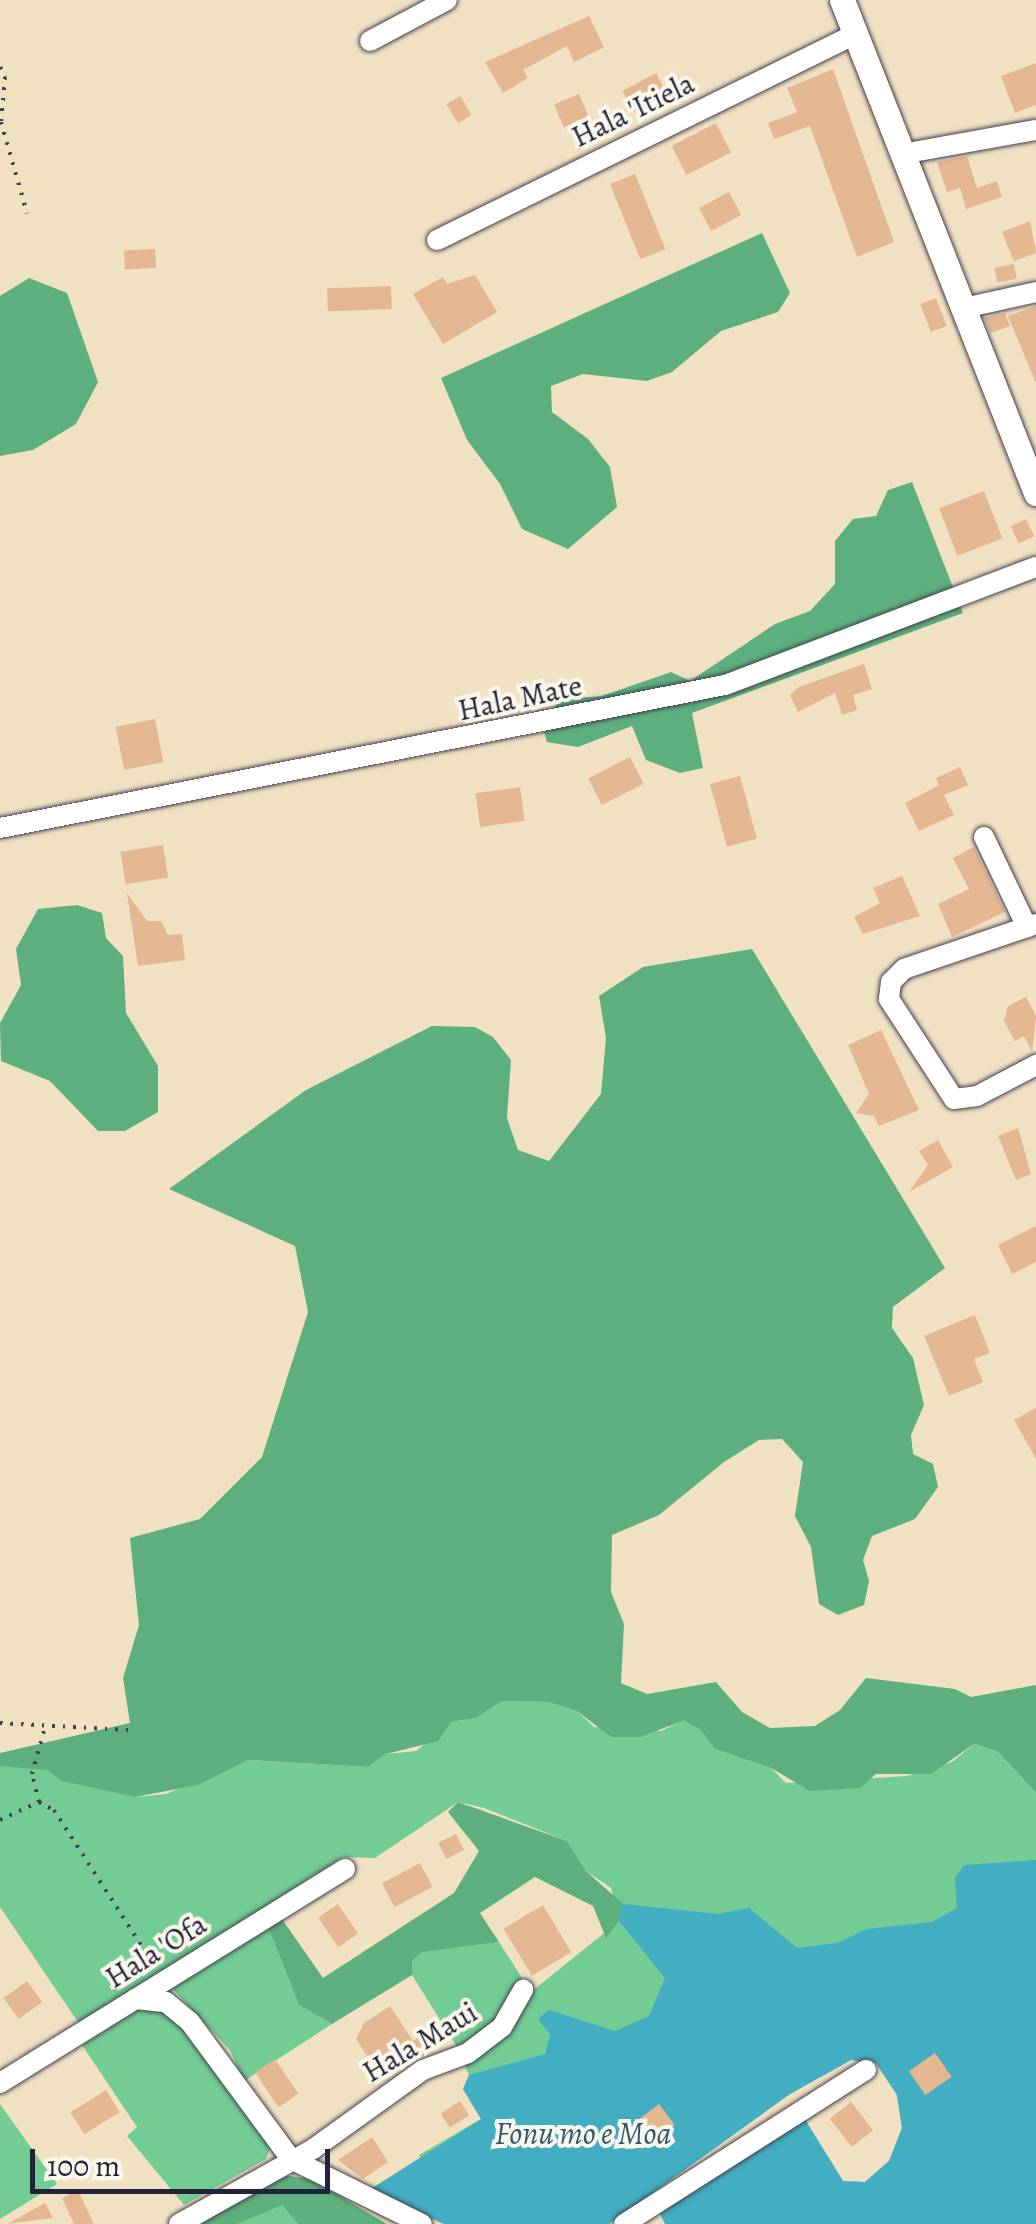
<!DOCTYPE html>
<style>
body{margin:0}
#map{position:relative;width:1036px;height:2224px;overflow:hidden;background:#f1e1c3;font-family:Alegreya,serif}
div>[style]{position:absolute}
.green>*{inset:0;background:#72cc93}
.forest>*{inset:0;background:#5db07d}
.water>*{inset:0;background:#43adc2}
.building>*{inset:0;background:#e5b791;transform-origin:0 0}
.path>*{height:4px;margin-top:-2px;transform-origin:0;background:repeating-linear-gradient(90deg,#413f4f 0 2.5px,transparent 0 10.5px)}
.roads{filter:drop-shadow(0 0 2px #413f4f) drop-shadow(0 0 2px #413f4f)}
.minor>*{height:20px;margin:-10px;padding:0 10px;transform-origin:10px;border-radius:10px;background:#fff}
.tertiary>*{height:25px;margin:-12.5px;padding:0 12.5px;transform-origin:12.5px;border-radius:12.5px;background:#fff}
span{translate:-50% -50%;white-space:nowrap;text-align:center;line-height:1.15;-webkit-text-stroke:8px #fbf7ec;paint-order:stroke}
.street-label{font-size:30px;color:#22223b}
.water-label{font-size:32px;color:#2f5a71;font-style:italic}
.scale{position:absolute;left:30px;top:2149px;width:300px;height:45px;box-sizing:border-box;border:5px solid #22223b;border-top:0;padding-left:12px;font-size:30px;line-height:35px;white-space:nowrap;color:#22223b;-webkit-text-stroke:8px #fbf7ec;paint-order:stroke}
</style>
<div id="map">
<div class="green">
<i style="clip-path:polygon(502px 1701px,548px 1702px,577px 1711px,594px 1727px,661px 1731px,682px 1721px,701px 1729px,715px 1749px,771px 1768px,786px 1783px,907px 1776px,952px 1762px,974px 1744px,997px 1751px,1036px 1793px,1036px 1932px,923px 2023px,895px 2179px,665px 2224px,801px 2113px,843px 2181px,865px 2182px,889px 2161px,902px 2128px,897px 2095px,876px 2063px,851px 2060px,790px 2094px,609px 2224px,444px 2224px,419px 2155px,481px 2119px,463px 2089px,469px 2075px,457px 2047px,412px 1975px,412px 1961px,422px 1951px,499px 1942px,531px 1992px,619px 1921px,611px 1888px,586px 1871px,567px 1841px,484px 1808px,458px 1802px,375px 1858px,343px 1857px,80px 2025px,0 1907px,0 1766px,12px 1762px,47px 1770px,62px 1780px,135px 1797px,166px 1794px,248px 1760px,368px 1767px,386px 1754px,416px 1751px,451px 1722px,476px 1718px)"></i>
<i style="clip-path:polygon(268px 1927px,299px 2005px,332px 2024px,244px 2081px,230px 2050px,172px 1988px)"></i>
<i style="clip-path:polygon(139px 2009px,163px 2012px,184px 2029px,271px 2146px,266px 2159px,184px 2205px,127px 2136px,137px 2127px,82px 2045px)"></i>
<i style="clip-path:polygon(0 2104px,57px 2184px,0 2219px)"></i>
<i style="clip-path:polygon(282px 2205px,298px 2224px,237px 2224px,265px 2207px)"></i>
</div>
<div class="forest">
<i style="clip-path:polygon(762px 233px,790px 293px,778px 312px,721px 331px,672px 372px,647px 381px,583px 374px,551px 386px,552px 412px,588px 439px,610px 467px,617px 507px,568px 549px,522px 529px,500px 484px,467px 440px,441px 378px)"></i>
<i style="clip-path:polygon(29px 278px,67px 293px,98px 382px,76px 424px,33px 450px,0 456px,0 296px)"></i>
<i style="clip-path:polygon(912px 482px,963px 613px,692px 713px,703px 768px,680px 773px,646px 760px,632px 726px,578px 747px,547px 742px,541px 721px,562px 699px,602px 696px,671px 672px,690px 681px,775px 624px,810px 611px,835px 584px,835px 541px,853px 519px,876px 516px,888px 490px)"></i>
<i style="clip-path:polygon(77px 905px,102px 913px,106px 938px,123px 956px,126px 1013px,158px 1066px,158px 1112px,125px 1131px,98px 1131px,50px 1081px,1px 1061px,0 1023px,21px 985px,16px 949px,38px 909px)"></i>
<i style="clip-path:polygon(752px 949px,945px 1268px,893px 1307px,892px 1328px,913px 1358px,924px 1405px,911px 1435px,913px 1454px,933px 1464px,938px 1487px,915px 1519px,872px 1536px,863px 1560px,869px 1581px,864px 1605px,838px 1615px,819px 1604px,811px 1547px,795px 1516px,803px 1462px,782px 1439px,759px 1440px,724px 1462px,659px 1515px,612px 1535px,611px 1592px,624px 1624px,621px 1683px,647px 1694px,716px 1682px,742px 1712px,770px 1728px,815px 1726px,840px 1710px,866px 1678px,955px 1689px,971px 1697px,1036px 1685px,1036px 1793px,997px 1751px,974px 1744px,931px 1774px,876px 1774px,860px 1788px,810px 1791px,771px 1768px,715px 1749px,700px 1729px,683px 1721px,640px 1737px,611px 1737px,577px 1711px,548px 1702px,502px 1701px,476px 1718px,451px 1722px,438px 1741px,386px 1754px,368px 1767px,248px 1760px,198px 1785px,135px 1797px,62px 1781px,47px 1770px,0 1766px,0 1753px,130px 1723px,123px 1678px,139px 1625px,130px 1538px,200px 1519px,262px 1457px,308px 1312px,295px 1246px,169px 1189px,306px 1090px,432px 1026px,475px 1027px,493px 1037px,511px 1060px,507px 1118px,518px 1150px,549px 1161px,601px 1094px,606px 1038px,599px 996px,643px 967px)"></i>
<i style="clip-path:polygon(458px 1802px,567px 1841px,586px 1871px,623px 1904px,619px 1921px,606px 1938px,593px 1906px,535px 1877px,480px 1913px,499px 1942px,422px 1952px,412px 1961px,412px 1975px,332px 2024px,299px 2005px,268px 1927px,282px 1919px,323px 1978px,454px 1893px,479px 1851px,448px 1812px)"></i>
<i style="clip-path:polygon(282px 2175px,311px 2179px,387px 2224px,298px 2224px,282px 2205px,237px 2224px,201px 2224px)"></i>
</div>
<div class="water">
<i style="clip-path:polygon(1036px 1860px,1036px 2224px,665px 2224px,659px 2212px,801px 2113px,843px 2181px,865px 2182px,889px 2161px,902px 2128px,897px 2095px,876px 2063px,851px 2060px,790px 2094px,609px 2224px,444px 2224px,366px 2192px,481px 2119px,463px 2089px,469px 2075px,545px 2054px,550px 2034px,538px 2019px,549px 2010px,615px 2031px,649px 2016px,665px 1978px,619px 1921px,623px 1904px,718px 1914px,749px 1908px,797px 1948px,837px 1943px,867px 1929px,932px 1922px,957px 1908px,955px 1878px,964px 1865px)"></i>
</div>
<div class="building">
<i style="clip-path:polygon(589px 16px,604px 47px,574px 62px,567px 46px,523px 70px,528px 78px,503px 93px,485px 62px)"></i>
<i style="clip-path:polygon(1036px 63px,1036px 105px,1015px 113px,1001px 76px)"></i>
<i style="clip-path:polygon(833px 69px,894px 242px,857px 257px,810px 126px,774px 139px,768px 123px,797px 112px,787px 88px)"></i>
<i style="left:656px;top:73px;width:24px;height:38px;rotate:62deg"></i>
<i style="left:579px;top:94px;width:25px;height:27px;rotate:67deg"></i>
<i style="left:460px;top:96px;width:22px;height:16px;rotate:58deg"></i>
<i style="left:716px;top:123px;width:33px;height:50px;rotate:63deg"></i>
<i style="clip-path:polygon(967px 156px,977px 188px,997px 181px,1002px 197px,966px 209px,960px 188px,947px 192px,937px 162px)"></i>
<i style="left:635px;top:174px;width:81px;height:27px;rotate:68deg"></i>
<i style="left:729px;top:192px;width:26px;height:34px;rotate:62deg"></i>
<i style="clip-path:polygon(1030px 221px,1036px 253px,1014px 261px,1002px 232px)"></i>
<i style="left:155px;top:249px;width:19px;height:31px;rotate:87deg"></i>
<i style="left:1014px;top:264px;width:15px;height:20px;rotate:79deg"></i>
<i style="clip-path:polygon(475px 275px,497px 312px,443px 344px,413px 294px,443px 277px,447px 284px)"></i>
<i style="left:391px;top:286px;width:23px;height:64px;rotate:88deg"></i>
<i style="left:936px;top:298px;width:30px;height:17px;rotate:69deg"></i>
<i style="clip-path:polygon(1036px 306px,1036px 381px,1035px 381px,1008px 316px)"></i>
<i style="clip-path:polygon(1005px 313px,1010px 326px,991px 333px,984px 318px)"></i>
<i style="left:984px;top:491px;width:51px;height:48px;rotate:69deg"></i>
<i style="left:1026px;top:519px;width:19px;height:17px;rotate:65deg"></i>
<i style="clip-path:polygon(864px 664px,872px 689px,853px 695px,857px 710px,842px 715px,835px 693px,798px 712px,790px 695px,799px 687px)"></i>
<i style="left:155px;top:719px;width:44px;height:40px;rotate:79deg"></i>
<i style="left:630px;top:757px;width:30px;height:47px;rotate:63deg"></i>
<i style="clip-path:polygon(960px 767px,968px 785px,944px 795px,954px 815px,919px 831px,905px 803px,939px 785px,942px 792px,936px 778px)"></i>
<i style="left:740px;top:776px;width:65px;height:31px;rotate:75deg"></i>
<i style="left:520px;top:787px;width:34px;height:45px;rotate:82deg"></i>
<i style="left:163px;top:845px;width:33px;height:43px;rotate:81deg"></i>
<i style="clip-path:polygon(974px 847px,1005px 912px,952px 937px,938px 904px,969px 889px,953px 858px)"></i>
<i style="clip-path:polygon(902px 876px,920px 916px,863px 934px,854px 917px,880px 903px,873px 888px)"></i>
<i style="clip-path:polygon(127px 893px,147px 921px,161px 921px,168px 935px,182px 934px,185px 960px,138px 966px)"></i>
<i style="clip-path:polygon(1026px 997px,1036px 1016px,1032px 1052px,1024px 1036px,1015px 1041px,1004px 1021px,1008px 1006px)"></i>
<i style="clip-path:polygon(881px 1030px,919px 1110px,879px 1126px,874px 1116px,856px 1113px,869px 1094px,848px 1045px)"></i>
<i style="clip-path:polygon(1018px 1128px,1031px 1174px,1016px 1180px,998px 1136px)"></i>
<i style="clip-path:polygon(938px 1140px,953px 1167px,909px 1192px,928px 1165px,919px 1151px)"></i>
<i style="clip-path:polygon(1036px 1226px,1036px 1262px,1012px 1274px,998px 1245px)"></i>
<i style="clip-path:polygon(975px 1315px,990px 1353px,974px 1359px,983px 1382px,949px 1396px,924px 1336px)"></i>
<i style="clip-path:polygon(1036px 1408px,1036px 1459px,1014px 1420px)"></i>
<i style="left:456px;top:1834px;width:18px;height:20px;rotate:63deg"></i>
<i style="left:420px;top:1863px;width:27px;height:43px;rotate:62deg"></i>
<i style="left:338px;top:1904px;width:36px;height:24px;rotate:56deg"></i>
<i style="left:543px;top:1905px;width:55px;height:46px;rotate:59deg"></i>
<i style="left:27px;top:1981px;width:26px;height:29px;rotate:54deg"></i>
<i style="clip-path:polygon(390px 2006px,413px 2041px,421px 2036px,431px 2052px,380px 2076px,356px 2039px,364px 2023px)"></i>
<i style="left:935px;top:2053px;width:29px;height:32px;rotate:55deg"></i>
<i style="left:275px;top:2059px;width:42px;height:24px;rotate:56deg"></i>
<i style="left:106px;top:2090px;width:26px;height:42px;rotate:58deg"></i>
<i style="left:460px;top:2101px;width:17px;height:23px;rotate:57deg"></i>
<i style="left:851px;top:2102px;width:36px;height:27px;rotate:52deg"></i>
<i style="left:659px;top:2104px;width:26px;height:32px;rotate:53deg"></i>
<i style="clip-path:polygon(372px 2137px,388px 2162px,363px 2179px,338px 2160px)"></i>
<i style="clip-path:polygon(78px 2190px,94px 2224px,74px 2224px,62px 2198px)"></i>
<i style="clip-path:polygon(45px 2203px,53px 2218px,7px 2224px)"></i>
</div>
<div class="path">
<i style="left:0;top:67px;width:11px;rotate:63deg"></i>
<i style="left:5px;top:77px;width:45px;rotate:95.1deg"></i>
<i style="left:1px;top:122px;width:95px;rotate:74.1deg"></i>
<i style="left:0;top:1723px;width:128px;rotate:3.1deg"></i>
<i style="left:39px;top:1802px;width:29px;rotate:-104deg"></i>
<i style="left:32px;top:1774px;width:49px;rotate:-74.5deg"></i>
<i style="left:0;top:1820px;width:43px;rotate:-24.8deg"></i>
<i style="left:39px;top:1802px;width:17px;rotate:28deg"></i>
<i style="left:54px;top:1810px;width:184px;rotate:57.2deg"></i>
</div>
<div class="roads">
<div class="minor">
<i style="left:370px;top:41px;width:87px;rotate:-28deg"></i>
<i style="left:902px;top:154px;width:136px;rotate:-10.2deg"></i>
<i style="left:437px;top:240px;width:466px;rotate:-26.2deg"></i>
<i style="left:964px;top:308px;width:74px;rotate:-12.5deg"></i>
<i style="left:0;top:828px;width:739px;rotate:-11.16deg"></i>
<i style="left:725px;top:685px;width:333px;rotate:-20.8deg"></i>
<i style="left:984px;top:837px;width:100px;rotate:64.5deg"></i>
<i style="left:1036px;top:924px;width:139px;rotate:161.2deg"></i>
<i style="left:904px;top:969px;width:18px;rotate:135deg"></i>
<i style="left:891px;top:982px;width:17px;rotate:97deg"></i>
<i style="left:889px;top:999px;width:119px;rotate:57deg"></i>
<i style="left:954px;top:1099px;width:23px;rotate:-7deg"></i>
<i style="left:977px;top:1096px;width:67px;rotate:-27.7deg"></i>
<i style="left:135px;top:1999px;width:31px;rotate:6deg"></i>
<i style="left:166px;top:2002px;width:31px;rotate:40deg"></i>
<i style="left:190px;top:2022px;width:170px;rotate:53.6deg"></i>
<i style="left:291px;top:2159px;width:146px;rotate:26.4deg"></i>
<i style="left:0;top:2083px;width:406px;rotate:-31.8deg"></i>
<i style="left:179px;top:2224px;width:154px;rotate:-29.2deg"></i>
<i style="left:313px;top:2149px;width:135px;rotate:-35.7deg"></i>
<i style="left:423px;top:2070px;width:48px;rotate:-20.7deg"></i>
<i style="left:468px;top:2053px;width:43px;rotate:-37.4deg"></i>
<i style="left:502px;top:2027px;width:43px;rotate:-60.4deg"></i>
<i style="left:624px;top:2224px;width:287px;rotate:-32.5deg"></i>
</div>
<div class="tertiary">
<i style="left:842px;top:0;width:530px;rotate:68.52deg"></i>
</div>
</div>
<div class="street-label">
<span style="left:633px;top:110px;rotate:-26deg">Hala 'Itiela</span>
<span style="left:520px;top:698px;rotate:-12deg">Hala Mate</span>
<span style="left:156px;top:1951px;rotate:-32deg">Hala 'Ofa</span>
<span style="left:420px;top:2042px;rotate:-31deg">Hala Maui</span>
</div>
<div class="water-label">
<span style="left:583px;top:2133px">Fonu mo e Moa</span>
</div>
<div class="scale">100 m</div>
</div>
